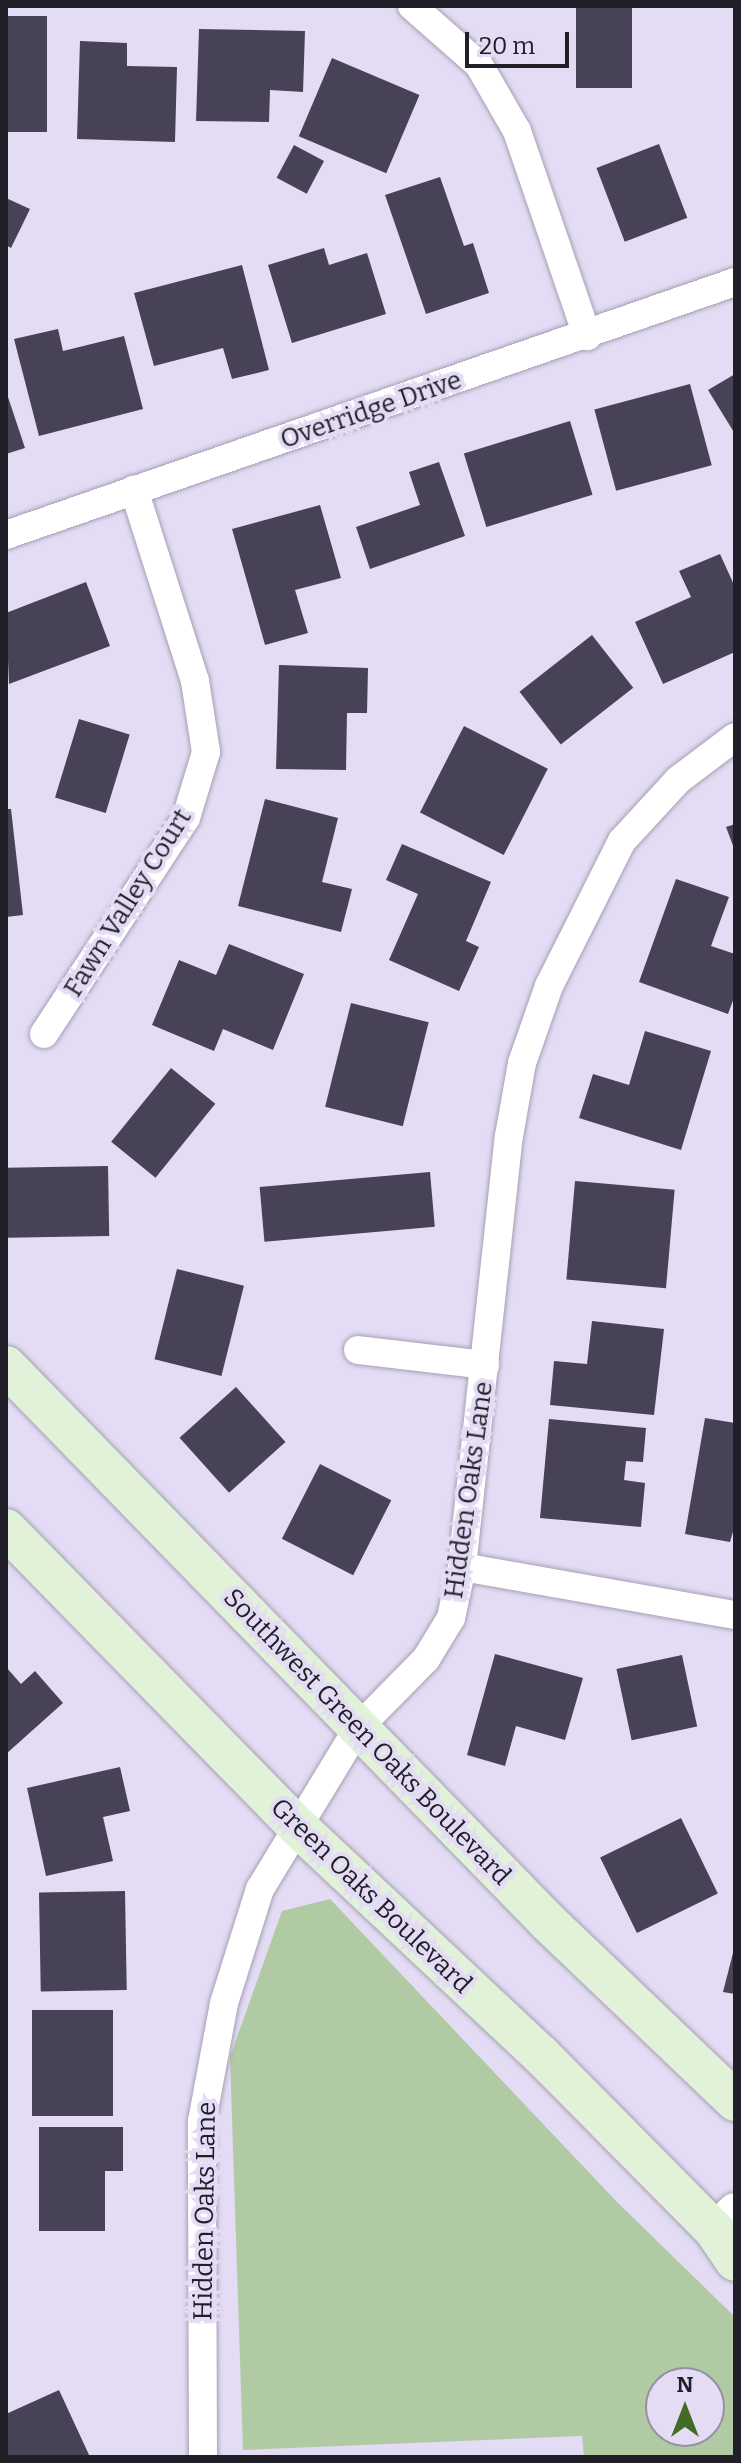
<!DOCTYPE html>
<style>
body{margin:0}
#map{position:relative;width:741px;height:2463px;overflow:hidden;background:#e3dcf4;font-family:Bitter,serif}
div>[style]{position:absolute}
.green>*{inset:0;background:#b0caa3}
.building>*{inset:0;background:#484256;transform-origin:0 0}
.roads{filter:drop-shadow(0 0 2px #a69fb5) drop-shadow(0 0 2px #a69fb5)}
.minor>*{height:28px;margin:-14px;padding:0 14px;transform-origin:14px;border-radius:14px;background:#fff}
.tertiary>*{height:36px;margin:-18px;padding:0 18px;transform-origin:18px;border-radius:18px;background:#fff}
.secondary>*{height:40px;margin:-20px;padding:0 20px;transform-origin:20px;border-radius:20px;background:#e1f2d9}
span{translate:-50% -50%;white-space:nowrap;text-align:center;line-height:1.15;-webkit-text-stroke:8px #e3dcf4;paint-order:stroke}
.street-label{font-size:26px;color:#201e26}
.frame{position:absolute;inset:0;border:8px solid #201e26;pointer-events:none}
.north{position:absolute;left:645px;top:2367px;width:80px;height:80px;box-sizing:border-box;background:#e3dcf4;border:2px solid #9590a2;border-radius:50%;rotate:0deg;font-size:22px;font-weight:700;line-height:32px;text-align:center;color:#201e26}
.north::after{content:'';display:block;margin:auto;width:28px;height:36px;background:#416b27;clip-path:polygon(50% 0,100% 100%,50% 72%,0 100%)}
.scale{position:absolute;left:465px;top:32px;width:104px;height:36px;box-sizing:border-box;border:4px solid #201e26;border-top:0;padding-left:10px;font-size:24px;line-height:28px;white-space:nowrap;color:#201e26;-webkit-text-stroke:6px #e3dcf4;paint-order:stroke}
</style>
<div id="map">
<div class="green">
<i style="clip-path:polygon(evenodd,330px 1899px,617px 2202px,735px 2317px,735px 2457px,584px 2457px,582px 2436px,243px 2450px,230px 2057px,282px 1911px,330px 1899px,661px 2383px,709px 2383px,709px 2431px,661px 2431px,661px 2383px)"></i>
</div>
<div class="building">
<i style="left:576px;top:6px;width:56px;height:82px"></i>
<i style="left:6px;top:16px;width:41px;height:116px"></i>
<i style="clip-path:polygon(199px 29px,305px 31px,303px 92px,270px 90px,269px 122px,196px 121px)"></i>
<i style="clip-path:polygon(80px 41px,127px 43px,127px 66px,177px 67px,175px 142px,77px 139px)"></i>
<i style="left:332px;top:58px;width:95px;height:85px;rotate:23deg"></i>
<i style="left:659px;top:144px;width:79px;height:67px;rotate:69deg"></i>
<i style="left:294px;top:145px;width:34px;height:37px;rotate:28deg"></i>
<i style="clip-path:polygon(440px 177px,464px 246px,473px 243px,489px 293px,426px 314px,385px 195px)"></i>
<i style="clip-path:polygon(6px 198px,30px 209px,11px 248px,6px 245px)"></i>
<i style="clip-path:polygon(324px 248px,329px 265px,367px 253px,386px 314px,292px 343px,268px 265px)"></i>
<i style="clip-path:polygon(242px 265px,269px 370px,232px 379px,223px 348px,154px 366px,134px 293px)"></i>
<i style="clip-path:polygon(58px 329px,63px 351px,124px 336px,143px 409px,39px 436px,14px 339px)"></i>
<i style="clip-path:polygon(735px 374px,735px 434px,708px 390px)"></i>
<i style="left:690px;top:384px;width:84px;height:99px;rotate:75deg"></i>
<i style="clip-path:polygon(6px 391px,25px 448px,6px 454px)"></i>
<i style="left:570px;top:421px;width:77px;height:111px;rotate:73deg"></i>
<i style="clip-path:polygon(439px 462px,465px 536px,370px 569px,356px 527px,420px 505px,409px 472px)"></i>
<i style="clip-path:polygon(320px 505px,341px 578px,295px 590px,308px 633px,265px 645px,232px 529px)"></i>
<i style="clip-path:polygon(720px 554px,735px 587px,735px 652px,663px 684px,635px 622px,691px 597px,679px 571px)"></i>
<i style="clip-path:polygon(86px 582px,110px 646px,9px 684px,6px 613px)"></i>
<i style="left:592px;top:635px;width:67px;height:92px;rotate:52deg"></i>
<i style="clip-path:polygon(279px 665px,368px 668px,367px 713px,347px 713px,346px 770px,276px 769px)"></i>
<i style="left:79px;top:719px;width:53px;height:82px;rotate:17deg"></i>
<i style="left:464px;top:726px;width:94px;height:97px;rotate:27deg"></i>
<i style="clip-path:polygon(265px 799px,338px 818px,322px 882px,352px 889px,341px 932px,238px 906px)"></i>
<i style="clip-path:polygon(6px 809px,11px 809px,23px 915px,6px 917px)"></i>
<i style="clip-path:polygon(735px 824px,735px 851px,726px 827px)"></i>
<i style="clip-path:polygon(402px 844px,491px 882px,466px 941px,479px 947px,459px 991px,389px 960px,418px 894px,386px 880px)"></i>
<i style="clip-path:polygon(676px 879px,729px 897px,711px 946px,735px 954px,735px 995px,728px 1014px,639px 982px)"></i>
<i style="clip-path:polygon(229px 944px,304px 974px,273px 1050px,223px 1029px,214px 1051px,152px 1025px,179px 960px,216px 975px)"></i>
<i style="left:351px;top:1003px;width:80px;height:107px;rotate:14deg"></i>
<i style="clip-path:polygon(645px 1031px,711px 1051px,681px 1150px,579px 1118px,593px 1074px,629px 1085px)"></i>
<i style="left:171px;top:1068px;width:57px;height:95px;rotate:39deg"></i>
<i style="left:108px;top:1166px;width:70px;height:102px;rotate:89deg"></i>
<i style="left:430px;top:1172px;width:55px;height:171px;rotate:85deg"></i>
<i style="left:575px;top:1181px;width:100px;height:99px;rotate:5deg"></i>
<i style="left:177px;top:1269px;width:69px;height:93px;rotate:14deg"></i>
<i style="clip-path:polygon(592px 1321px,664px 1329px,654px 1415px,550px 1405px,554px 1361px,587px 1364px)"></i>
<i style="left:236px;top:1387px;width:74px;height:76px;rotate:48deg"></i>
<i style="clip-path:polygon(705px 1418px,735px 1423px,735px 1525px,730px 1542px,685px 1534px)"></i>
<i style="clip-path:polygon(549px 1419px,646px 1428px,643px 1462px,626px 1461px,624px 1480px,645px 1483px,641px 1527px,540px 1518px)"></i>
<i style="left:320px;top:1464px;width:80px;height:84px;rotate:27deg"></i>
<i style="clip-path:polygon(495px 1654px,583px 1678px,565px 1740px,516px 1726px,505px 1766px,467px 1755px)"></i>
<i style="left:682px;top:1655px;width:73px;height:67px;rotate:78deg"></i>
<i style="clip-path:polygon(6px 1667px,21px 1684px,35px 1671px,63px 1703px,6px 1754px)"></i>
<i style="clip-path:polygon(120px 1767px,130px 1811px,103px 1817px,113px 1861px,46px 1876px,27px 1788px)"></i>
<i style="left:681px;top:1818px;width:84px;height:90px;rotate:64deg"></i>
<i style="left:125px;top:1891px;width:99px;height:86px;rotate:89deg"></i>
<i style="clip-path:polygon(734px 1949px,735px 1949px,735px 1994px,723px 1992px)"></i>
<i style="left:32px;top:2010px;width:81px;height:106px"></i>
<i style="clip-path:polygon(39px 2127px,123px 2127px,123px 2171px,105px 2171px,105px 2231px,39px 2231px)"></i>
<i style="clip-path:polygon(59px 2390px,90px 2457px,6px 2457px,6px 2414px)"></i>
</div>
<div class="roads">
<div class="minor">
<i style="left:412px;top:6px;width:89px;rotate:41.4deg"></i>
<i style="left:479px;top:65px;width:76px;rotate:60.1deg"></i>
<i style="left:517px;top:131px;width:217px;rotate:71.1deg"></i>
<i style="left:6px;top:535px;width:772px;rotate:-19.14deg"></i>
<i style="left:44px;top:1034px;width:258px;rotate:-56.7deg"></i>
<i style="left:186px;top:818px;width:69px;rotate:-73.1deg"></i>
<i style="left:206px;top:752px;width:72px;rotate:-98.8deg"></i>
<i style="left:195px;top:681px;width:201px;rotate:-107.7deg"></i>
<i style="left:358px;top:1350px;width:128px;rotate:6.7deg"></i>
<i style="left:462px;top:1567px;width:277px;rotate:10deg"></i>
<i style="left:203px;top:2457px;width:336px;rotate:-90.2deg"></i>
<i style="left:202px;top:2121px;width:120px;rotate:-79.4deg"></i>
<i style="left:224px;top:2003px;width:120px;rotate:-72.5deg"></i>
<i style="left:260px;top:1889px;width:188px;rotate:-58.7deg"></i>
<i style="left:358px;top:1728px;width:97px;rotate:-45.4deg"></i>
<i style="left:426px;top:1659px;width:48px;rotate:-58.6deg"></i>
<i style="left:451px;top:1618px;width:52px;rotate:-77.8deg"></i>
<i style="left:462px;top:1567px;width:434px;rotate:-83.8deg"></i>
<i style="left:509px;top:1136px;width:74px;rotate:-79.9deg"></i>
<i style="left:522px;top:1063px;width:82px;rotate:-70.7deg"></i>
<i style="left:549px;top:986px;width:162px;rotate:-63.3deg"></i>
<i style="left:622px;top:841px;width:83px;rotate:-47.4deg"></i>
<i style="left:678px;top:780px;width:71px;rotate:-37deg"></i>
</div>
<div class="tertiary">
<i style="left:715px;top:2231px;width:28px;rotate:-45deg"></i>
</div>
<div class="secondary">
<i style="left:6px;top:1366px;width:776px;rotate:45.73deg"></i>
<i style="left:548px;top:1922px;width:259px;rotate:43.7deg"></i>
<i style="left:6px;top:1529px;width:417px;rotate:45.6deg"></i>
<i style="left:298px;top:1827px;width:332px;rotate:43.2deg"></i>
<i style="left:540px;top:2054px;width:249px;rotate:45.3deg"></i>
<i style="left:715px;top:2231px;width:36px;rotate:56deg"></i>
</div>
</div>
<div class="street-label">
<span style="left:371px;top:410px;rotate:-19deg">Overridge Drive</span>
<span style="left:128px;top:903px;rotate:-58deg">Fawn Valley Court</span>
<span style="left:469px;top:1490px;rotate:-82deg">Hidden Oaks Lane</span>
<span style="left:367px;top:1737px;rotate:46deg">Southwest Green Oaks Boulevard</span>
<span style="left:371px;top:1896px;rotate:44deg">Green Oaks Boulevard</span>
<span style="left:205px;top:2211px;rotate:-89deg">Hidden Oaks Lane</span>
</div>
<div class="frame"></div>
<div class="north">N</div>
<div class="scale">20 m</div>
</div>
